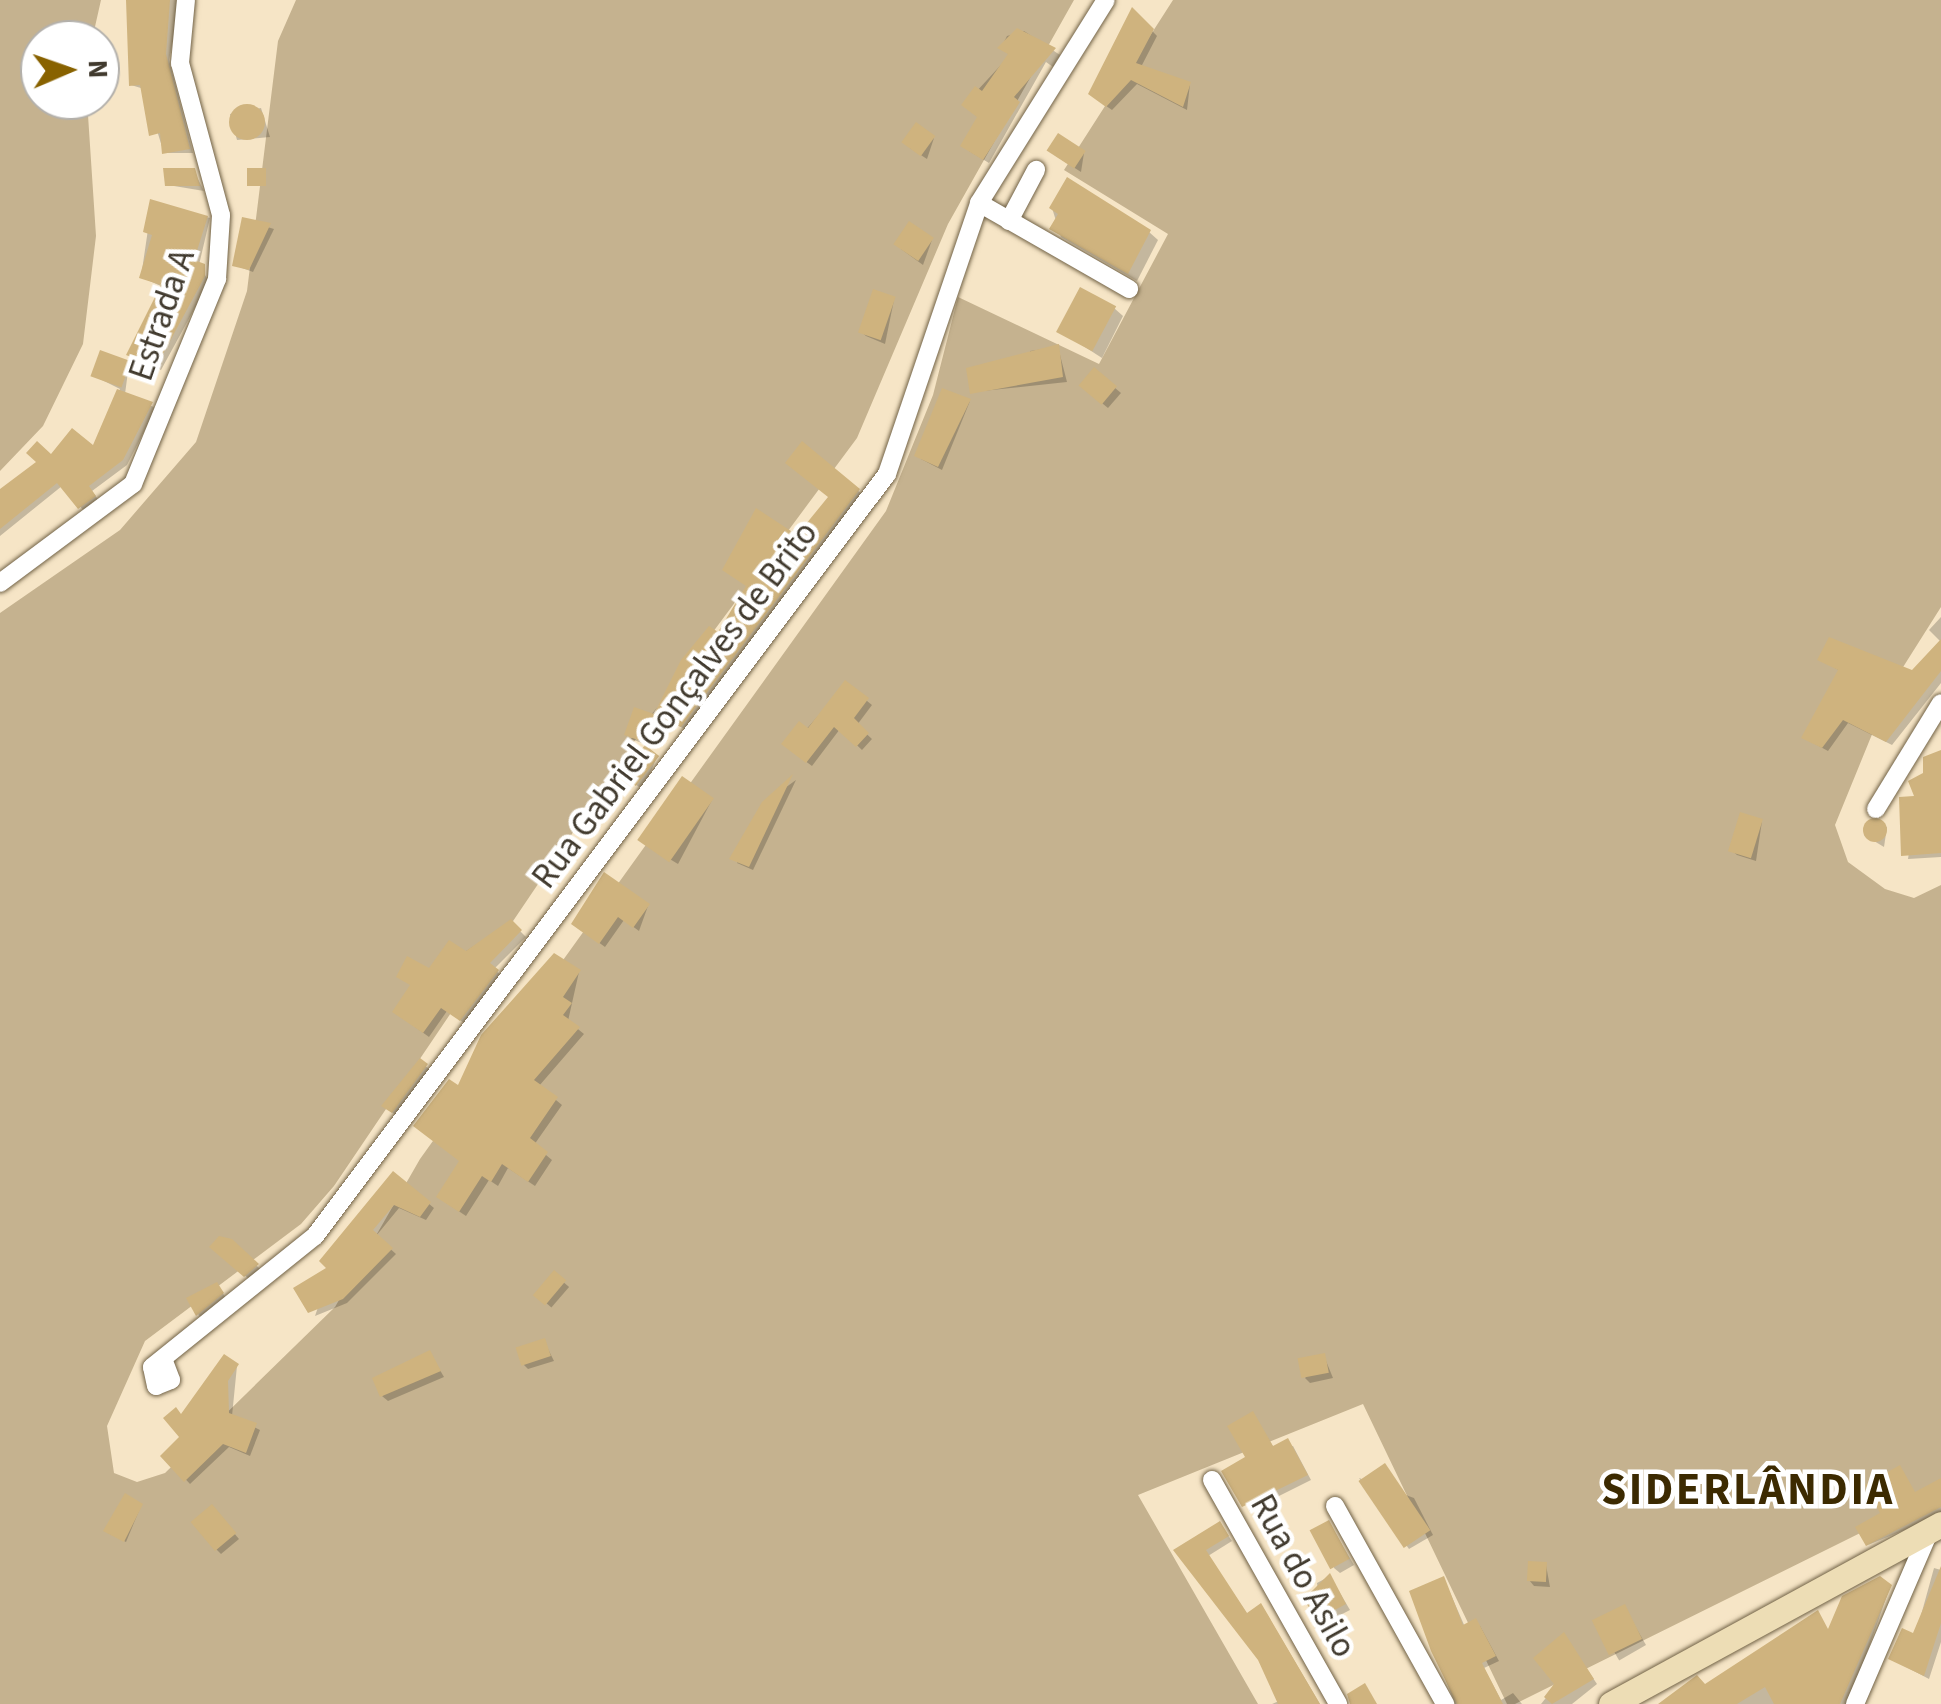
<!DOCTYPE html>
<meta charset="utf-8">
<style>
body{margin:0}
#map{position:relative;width:1941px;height:1704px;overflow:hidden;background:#f6e5c6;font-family:"Source Sans 3",sans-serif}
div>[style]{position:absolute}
.green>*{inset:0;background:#c5b28f}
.shadow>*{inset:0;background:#0003;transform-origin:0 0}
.building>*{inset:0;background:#cfb37e;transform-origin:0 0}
.round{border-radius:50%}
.roads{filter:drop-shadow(0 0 2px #716246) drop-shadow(0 0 2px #716246)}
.street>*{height:18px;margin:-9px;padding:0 9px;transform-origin:9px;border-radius:9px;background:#fff}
.secondary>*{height:25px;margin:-12.5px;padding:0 12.5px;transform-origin:12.5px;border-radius:12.5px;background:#edddb5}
span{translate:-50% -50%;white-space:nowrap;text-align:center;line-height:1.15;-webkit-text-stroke:9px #fff;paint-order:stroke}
.street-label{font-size:35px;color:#413a2e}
.district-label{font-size:45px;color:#3c2a01;font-weight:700;letter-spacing:2.5px}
.north{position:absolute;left:20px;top:20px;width:100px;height:100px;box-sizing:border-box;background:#fff;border:2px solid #b3b0ab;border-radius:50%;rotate:88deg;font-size:28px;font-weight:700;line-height:40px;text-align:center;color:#413a2e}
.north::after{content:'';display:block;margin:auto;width:35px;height:45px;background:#886200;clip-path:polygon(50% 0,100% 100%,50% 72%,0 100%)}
</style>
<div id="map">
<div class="green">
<i style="clip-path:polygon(0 0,101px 0,92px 40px,40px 40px,40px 100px,87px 100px,96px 236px,83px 344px,43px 426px,0 471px)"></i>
<i style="clip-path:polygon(296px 0,1074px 0,948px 224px,857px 438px,661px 702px,334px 1186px,301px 1224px,145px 1341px,107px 1426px,114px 1473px,137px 1482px,165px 1473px,335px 1307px,420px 1159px,886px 511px,933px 395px,958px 297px,1099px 364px,1168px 234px,1064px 170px,1173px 0,1941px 0,1941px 607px,1893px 683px,1835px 825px,1848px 862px,1885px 889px,1914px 898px,1941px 885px,1941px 1493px,1515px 1704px,1507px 1704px,1363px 1404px,1138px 1495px,1258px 1704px,0 1704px,0 613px,120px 530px,196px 442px,247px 291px,278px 41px)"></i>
</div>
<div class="shadow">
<i style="clip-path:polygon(128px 0,181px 0,169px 60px,193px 153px,164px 153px,144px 89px,131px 85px)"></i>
<i style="clip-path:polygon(1133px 11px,1157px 36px,1141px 67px,1190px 84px,1187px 110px,1137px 84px,1112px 110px,1096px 99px)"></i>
<i style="clip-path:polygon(1024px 31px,1060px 55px,1053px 67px,1046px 62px,989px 163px,969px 151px,979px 118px,964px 105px,1010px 55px,1001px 48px,1007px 36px)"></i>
<i style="clip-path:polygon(261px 108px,270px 137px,237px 140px,230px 114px)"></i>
<i style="clip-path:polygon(934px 138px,927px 159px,910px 148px)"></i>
<i style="clip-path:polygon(1084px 153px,1081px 172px,1056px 156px)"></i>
<i style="clip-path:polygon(194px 171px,204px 191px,168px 185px)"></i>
<i style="clip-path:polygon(152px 202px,210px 218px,199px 265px,209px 282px,161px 370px,129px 355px,163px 287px,141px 277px)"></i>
<i style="clip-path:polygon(1052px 208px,1149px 232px,1158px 240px,1137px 281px,1061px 237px)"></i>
<i style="clip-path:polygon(244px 220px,274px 229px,253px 272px,234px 265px)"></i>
<i style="clip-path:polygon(932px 240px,923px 265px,901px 249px)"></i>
<i style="clip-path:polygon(894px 300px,885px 344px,866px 336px,860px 331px)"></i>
<i style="clip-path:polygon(1114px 308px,1123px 316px,1102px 358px,1060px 331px)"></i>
<i style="clip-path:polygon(1058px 347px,1067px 382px,973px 392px,1032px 359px,1030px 351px)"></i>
<i style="clip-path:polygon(129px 364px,125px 394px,156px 408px,127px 465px,92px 491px,99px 501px,85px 512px,62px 486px,0 536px,0 493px,51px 458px,94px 449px,120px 389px,94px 376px)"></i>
<i style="clip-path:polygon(1095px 371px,1121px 393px,1108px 408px,1087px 391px)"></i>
<i style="clip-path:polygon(970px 401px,942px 470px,921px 459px)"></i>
<i style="clip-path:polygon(803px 444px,863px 495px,687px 730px,666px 720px,656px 748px,631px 739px,831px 498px)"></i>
<i style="clip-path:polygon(1941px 617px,1941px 642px,1929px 630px)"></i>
<i style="clip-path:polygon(1941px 643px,1941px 683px,1892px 745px,1848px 723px,1828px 751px,1804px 738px,1840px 671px,1820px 659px,1913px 673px)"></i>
<i style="clip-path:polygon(846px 684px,872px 705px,857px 725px,872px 739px,862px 750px,840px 729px,812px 766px,789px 749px)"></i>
<i style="clip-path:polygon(1941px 755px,1941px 857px,1908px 859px,1917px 798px)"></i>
<i style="clip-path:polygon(657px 757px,643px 790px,631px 781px)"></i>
<i style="clip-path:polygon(796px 780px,753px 870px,737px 863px,764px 803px)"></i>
<i style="clip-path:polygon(712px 800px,678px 864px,643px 843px)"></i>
<i style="clip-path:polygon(1762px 821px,1756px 861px,1737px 855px,1731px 850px)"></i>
<i style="clip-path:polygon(1871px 822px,1887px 827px,1884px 847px,1864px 835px)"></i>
<i style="clip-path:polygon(648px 906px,639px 931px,624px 920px,605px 947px,579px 928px)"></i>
<i style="clip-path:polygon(511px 922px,526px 937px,494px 969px,503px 977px,467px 1025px,447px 1011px,429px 1037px,400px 1016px,412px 986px)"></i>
<i style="clip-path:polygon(579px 972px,568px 1021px,584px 1034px,539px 1086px,562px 1105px,534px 1145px,552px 1160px,535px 1186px,508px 1168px,498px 1186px,489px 1180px,466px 1216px,445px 1202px,462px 1161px,459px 1089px)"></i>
<i style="left:420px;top:1062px;width:15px;height:57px;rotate:37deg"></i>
<i style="clip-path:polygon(394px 1175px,434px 1208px,426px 1220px,399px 1208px,376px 1236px,396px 1254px,347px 1303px,315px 1316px,331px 1269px)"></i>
<i style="clip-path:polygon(231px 1241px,260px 1269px,249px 1279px,212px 1247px)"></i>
<i style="left:554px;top:1274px;width:20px;height:27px;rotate:41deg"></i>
<i style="clip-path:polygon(220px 1289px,226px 1298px,201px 1318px,198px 1314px)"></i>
<i style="clip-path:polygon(544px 1341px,554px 1361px,528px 1369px,523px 1364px)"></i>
<i style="clip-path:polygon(430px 1353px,444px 1377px,388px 1401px,382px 1396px)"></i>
<i style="clip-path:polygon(1324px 1356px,1333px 1378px,1310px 1383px,1305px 1378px)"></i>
<i style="clip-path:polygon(237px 1366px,232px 1416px,260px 1430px,250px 1456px,229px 1447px,190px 1484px,164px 1456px,183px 1438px,182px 1417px)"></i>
<i style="clip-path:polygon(1253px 1414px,1274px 1448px,1293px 1446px,1311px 1480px,1249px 1511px)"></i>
<i style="clip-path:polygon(1359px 1478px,1414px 1498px,1433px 1535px,1409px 1549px)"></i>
<i style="clip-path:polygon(1941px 1482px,1941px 1515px,1868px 1545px,1916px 1494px)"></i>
<i style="clip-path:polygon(141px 1506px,126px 1542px,108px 1533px)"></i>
<i style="clip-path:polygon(217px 1513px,239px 1539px,221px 1554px,216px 1549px)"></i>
<i style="clip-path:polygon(1220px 1524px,1232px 1541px,1208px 1556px,1248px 1615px,1265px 1611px,1320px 1704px,1272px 1704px,1279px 1701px,1260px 1659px,1177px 1550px)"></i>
<i style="clip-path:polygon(1333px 1529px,1354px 1565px,1340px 1573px,1334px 1568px)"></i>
<i style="clip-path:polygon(1546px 1565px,1550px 1587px,1534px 1586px,1529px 1580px)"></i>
<i style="clip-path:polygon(1934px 1568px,1941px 1570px,1941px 1642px,1929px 1679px,1891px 1659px,1915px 1637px)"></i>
<i style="clip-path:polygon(1330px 1576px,1350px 1610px,1323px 1624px,1317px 1583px)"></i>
<i style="clip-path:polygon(1444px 1579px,1465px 1627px,1480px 1626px,1499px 1661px,1484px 1668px,1501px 1700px,1513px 1693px,1522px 1704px,1455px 1704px,1412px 1592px)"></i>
<i style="clip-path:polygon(1890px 1587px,1849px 1704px,1663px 1704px,1705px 1687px,1818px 1613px,1829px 1632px)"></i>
<i style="left:1624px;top:1607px;width:44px;height:31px;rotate:60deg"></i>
<i style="clip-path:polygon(1564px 1635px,1597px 1684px,1572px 1704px,1541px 1704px,1557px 1684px)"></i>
</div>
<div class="building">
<i style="clip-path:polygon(126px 0,170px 0,166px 54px,190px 149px,162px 154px,160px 133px,149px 136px,140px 85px,129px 86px)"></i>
<i style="clip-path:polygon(1132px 7px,1154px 29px,1136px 63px,1191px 82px,1183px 107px,1131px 80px,1106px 107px,1088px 94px)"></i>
<i style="clip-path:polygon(1017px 28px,1056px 48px,1014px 97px,1020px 102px,983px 160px,960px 146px,977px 117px,961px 105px,975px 86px,982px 91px,1008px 54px,997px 48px)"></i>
<i class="round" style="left:229px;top:104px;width:36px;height:36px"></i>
<i style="left:916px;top:122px;width:24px;height:25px;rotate:36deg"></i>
<i style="left:1058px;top:133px;width:33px;height:21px;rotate:33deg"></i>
<i style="clip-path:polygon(163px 168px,195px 168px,200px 186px,165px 186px)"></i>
<i style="left:247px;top:168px;width:19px;height:18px"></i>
<i style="clip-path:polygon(1067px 177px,1151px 230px,1128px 274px,1049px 229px,1058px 214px,1049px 208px)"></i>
<i style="clip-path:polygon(150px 199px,208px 216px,194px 260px,205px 264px,205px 276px,156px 367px,126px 355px,161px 285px,139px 278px,152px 235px,143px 232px)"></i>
<i style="clip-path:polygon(242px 217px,271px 223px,249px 270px,232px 266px)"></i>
<i style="left:909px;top:221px;width:30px;height:28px;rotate:34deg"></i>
<i style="left:1080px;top:287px;width:41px;height:51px;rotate:28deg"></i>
<i style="left:873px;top:289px;width:24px;height:46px;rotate:19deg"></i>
<i style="clip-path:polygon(1059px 344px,1063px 377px,970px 394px,966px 368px)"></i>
<i style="left:100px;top:350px;width:33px;height:28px;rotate:20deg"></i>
<i style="left:1094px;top:367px;width:30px;height:24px;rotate:40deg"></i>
<i style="clip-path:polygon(942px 388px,971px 399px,938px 467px,914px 456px)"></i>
<i style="clip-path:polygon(117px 389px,153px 402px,123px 460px,89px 486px,96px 496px,78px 509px,57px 483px,0 529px,0 489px,36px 462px,26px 453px,37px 441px,51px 454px,72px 428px,93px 445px)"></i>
<i style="clip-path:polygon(802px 441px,860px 489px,681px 727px,661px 717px,652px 745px,624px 735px,634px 707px,654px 714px,681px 660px,709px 626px,718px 632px,746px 586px,722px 570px,756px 508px,797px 535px,828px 497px,785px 463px)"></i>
<i style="clip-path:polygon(1829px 637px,1912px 670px,1941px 639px,1941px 671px,1886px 742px,1843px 720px,1822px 748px,1801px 738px,1838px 670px,1817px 660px)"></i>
<i style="clip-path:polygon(845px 680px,869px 698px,854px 718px,869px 733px,856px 747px,834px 727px,806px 763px,781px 744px,799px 721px,808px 728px)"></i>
<i style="left:645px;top:745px;width:18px;height:38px;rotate:38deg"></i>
<i style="clip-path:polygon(1941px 750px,1941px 853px,1901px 856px,1899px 797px,1914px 796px,1908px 781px,1923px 773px,1923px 757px)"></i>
<i style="clip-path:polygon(793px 774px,749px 867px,729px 859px,762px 802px)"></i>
<i style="left:682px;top:776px;width:39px;height:78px;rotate:35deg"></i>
<i style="left:1740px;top:812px;width:24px;height:41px;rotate:17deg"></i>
<i class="round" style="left:1863px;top:818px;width:24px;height:24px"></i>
<i style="clip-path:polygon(604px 872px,650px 904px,633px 928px,618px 917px,599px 944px,571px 924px)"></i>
<i style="clip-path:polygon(511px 919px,522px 930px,490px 963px,499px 970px,460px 1021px,441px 1008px,423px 1033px,392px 1012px,410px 985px,396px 977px,407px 956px,429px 968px,449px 940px,466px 951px)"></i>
<i style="clip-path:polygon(554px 953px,581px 970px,563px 997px,572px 1003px,563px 1015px,580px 1027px,534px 1080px,558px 1097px,530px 1138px,548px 1152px,528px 1182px,502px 1164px,491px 1182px,482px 1176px,459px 1212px,436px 1197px,459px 1161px,413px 1126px,449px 1079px,458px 1085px,481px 1035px)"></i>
<i style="clip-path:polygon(420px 1058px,428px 1064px,392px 1113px,381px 1106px)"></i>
<i style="clip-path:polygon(393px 1171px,431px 1202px,420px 1217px,394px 1205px,373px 1230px,393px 1248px,343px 1299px,308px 1313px,293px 1288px,326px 1268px,319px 1261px)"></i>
<i style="clip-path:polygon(219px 1236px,232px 1239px,259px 1264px,244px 1277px,209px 1247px)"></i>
<i style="left:554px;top:1270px;width:16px;height:33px;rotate:40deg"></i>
<i style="clip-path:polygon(217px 1282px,224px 1293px,196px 1316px,186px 1298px)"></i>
<i style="left:545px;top:1338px;width:19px;height:31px;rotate:72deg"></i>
<i style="clip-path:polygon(430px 1350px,441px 1371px,380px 1397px,372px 1378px)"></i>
<i style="left:1325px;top:1353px;width:20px;height:28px;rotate:79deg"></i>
<i style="clip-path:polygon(224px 1354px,239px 1364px,228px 1381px,229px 1413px,257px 1423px,246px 1453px,223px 1444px,184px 1482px,160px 1456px,179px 1437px,163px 1418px,176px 1407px,181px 1414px)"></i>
<i style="clip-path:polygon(1253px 1411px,1273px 1446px,1288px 1438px,1308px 1475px,1242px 1507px,1221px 1471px,1245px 1457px,1227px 1426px)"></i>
<i style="left:1385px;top:1463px;width:81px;height:32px;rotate:56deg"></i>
<i style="clip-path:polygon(1900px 1465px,1915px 1492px,1941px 1478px,1941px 1507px,1866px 1546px,1855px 1527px,1880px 1513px,1865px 1485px)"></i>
<i style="clip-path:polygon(125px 1493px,143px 1504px,124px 1542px,103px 1531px)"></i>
<i style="left:212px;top:1504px;width:38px;height:28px;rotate:50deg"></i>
<i style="left:1329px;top:1520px;width:44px;height:22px;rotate:62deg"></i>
<i style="clip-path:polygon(1220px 1521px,1229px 1536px,1206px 1550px,1247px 1613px,1261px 1603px,1320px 1704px,1278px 1704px,1258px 1660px,1173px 1550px)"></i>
<i style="left:1528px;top:1561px;width:19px;height:20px;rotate:3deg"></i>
<i style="clip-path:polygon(1941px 1566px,1941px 1623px,1924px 1676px,1888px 1659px,1902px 1628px,1913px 1633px)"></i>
<i style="clip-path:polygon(1330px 1573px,1346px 1604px,1316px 1620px,1304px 1599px)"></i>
<i style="clip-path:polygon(1444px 1576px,1463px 1625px,1476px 1618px,1496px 1656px,1482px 1663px,1503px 1704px,1457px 1704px,1431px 1651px,1409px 1591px)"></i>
<i style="clip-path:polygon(1880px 1576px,1892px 1585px,1840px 1704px,1774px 1704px,1765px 1687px,1737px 1704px,1658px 1704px,1697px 1675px,1705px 1684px,1818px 1610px,1828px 1629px,1842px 1596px)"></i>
<i style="left:1625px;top:1604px;width:39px;height:37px;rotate:64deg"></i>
<i style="clip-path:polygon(1564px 1632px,1594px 1679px,1552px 1704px,1544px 1697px,1554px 1684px,1533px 1658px)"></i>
<i style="clip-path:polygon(1365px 1683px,1377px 1704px,1350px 1704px,1347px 1694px)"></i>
</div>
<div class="roads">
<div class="street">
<i style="left:979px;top:203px;width:173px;rotate:29.8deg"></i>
<i style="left:1009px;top:221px;width:58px;rotate:-62.1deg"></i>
<i style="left:0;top:583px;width:166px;rotate:-36.7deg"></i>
<i style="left:133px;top:484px;width:222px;rotate:-67.7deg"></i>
<i style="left:217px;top:279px;width:64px;rotate:-86.4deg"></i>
<i style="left:221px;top:215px;width:157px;rotate:-105.1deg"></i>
<i style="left:180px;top:63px;width:63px;rotate:-84.6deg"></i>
<i style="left:1876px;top:809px;width:124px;rotate:-58.5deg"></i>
<i style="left:165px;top:1364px;width:17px;rotate:69deg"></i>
<i style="left:171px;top:1380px;width:16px;rotate:158deg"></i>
<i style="left:156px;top:1386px;width:19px;rotate:-102deg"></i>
<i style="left:152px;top:1367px;width:209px;rotate:-38.8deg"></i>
<i style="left:315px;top:1236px;width:953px;rotate:-53.11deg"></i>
<i style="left:887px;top:474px;width:286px;rotate:-71.2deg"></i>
<i style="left:979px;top:203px;width:239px;rotate:-58deg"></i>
<i style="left:1212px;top:1480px;width:257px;rotate:60.6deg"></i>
<i style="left:1335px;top:1506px;width:227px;rotate:60.9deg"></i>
<i style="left:1855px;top:1704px;width:189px;rotate:-66.7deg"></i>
</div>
<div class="secondary">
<i style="left:1611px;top:1704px;width:376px;rotate:-28.6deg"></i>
</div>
</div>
<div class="street-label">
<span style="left:162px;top:315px;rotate:-71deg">Estrada A</span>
<span style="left:675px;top:705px;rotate:-53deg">Rua Gabriel Gonçalves de Brito</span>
<span style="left:1303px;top:1576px;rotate:61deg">Rua do Asilo</span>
</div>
<div class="district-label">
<span style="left:1748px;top:1491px">SIDERLÂNDIA</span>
</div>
<div class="north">N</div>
</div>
